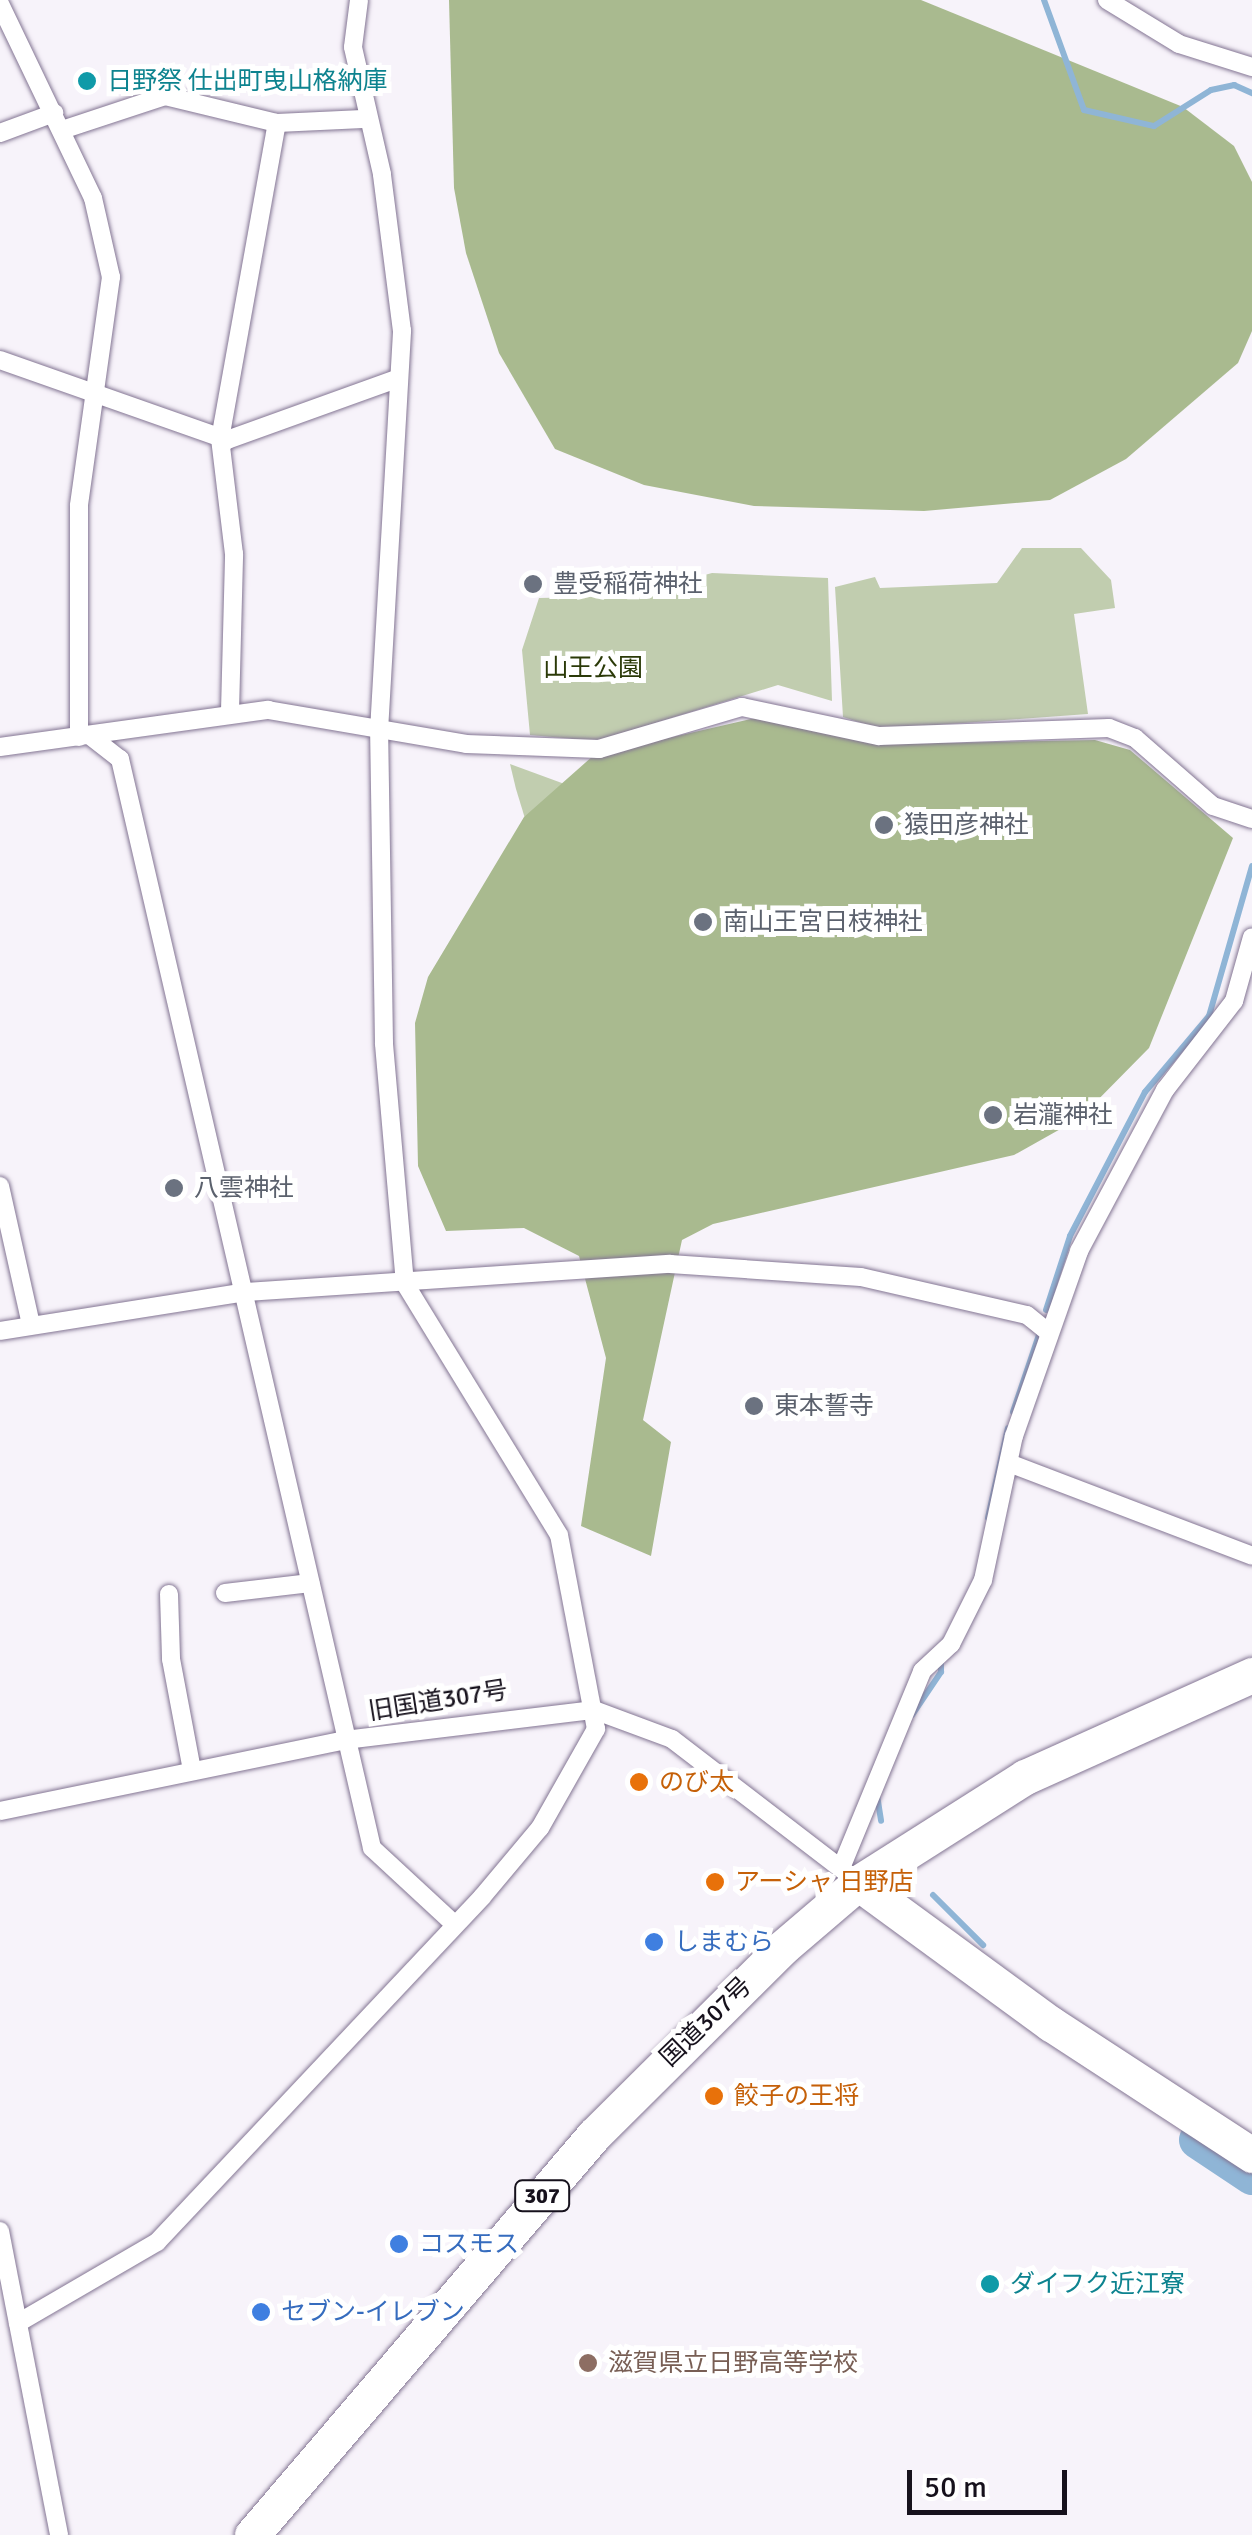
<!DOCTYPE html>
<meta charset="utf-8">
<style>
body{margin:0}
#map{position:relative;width:1252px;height:2535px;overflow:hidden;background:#f7f3fa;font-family:Signika,"Noto Sans JP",sans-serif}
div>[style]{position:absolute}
.green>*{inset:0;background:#c1cdaf}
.forest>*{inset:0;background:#a9ba8f}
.stream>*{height:6px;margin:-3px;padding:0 3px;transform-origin:3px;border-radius:3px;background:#8fb5d6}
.river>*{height:38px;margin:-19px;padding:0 19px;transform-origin:19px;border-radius:19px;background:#8fb5d6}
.roads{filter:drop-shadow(0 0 2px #837593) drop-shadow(0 0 2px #837593)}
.street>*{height:18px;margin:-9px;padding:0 9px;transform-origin:9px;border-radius:9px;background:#fff}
.highway>*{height:35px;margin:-17.5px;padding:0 17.5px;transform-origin:17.5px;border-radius:17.5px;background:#fff}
.dots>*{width:28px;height:28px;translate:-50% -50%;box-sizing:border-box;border:5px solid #fff;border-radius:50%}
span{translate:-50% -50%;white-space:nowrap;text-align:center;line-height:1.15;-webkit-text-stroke:10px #fff;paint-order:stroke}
.shield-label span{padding:2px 8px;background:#fff;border:2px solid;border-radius:8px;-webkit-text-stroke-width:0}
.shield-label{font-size:22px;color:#16111c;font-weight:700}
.culture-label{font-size:25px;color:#0d838f}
.left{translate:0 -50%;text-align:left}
.worship-label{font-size:25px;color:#5b616d}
.park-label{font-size:25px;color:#2b3a08}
.street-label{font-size:25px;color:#16111c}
.food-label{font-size:25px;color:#c56008}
.shop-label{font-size:25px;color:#366cbe}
.education-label{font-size:25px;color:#785e54}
.scale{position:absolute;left:907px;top:2470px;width:160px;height:45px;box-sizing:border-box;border:5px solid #16111c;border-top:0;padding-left:12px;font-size:30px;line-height:35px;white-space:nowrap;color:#16111c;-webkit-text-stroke:8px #fff;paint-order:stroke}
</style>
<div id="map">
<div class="green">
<i style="clip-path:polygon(1022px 548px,1081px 548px,1111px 580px,1115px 608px,1074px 614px,1088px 714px,880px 729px,843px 717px,835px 587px,875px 577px,880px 588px,997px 583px)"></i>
<i style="clip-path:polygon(712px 573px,828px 578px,832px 701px,778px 685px,597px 741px,530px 735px,522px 650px,539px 598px,628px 596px)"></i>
<i style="clip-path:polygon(510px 764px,600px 797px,538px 861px,516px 789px)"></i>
</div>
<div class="forest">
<i style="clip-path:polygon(449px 0,921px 0,1183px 107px,1234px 146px,1252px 182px,1252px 331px,1238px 363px,1126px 459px,1050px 500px,924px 511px,754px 506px,644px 485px,555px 449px,499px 353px,466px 253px,454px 188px)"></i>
<i style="clip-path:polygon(768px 715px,889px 744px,1095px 740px,1130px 750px,1233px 838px,1149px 1048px,1080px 1118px,1014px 1155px,713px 1224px,682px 1240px,643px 1420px,671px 1442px,651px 1556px,581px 1526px,606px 1358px,579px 1256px,524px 1228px,446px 1231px,418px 1166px,415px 1023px,428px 977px,524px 817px,594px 755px)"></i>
</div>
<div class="stream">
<i style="left:1044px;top:0;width:117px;rotate:70deg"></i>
<i style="left:1084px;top:110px;width:72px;rotate:12.9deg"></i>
<i style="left:1154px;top:126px;width:67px;rotate:-32.3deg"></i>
<i style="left:1211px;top:90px;width:24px;rotate:-12deg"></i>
<i style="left:1234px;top:85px;width:20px;rotate:24deg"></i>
<i style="left:1046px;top:1310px;width:78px;rotate:-72deg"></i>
<i style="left:1070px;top:1236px;width:162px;rotate:-62.5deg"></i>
<i style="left:1145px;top:1092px;width:99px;rotate:-49.9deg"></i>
<i style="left:1209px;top:1016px;width:156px;rotate:-74deg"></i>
<i style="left:1013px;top:1412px;width:84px;rotate:-71.4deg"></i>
<i style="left:988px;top:1518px;width:92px;rotate:-77.5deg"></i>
<i style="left:912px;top:1715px;width:52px;rotate:-56deg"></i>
<i style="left:941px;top:1672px;width:15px;rotate:-90deg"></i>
<i style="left:877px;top:1795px;width:26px;rotate:81deg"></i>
<i style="left:933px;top:1895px;width:71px;rotate:45deg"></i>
</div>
<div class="river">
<i style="left:1198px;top:2140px;width:65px;rotate:33.7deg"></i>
</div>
<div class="roads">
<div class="street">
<i style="left:1107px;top:0;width:84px;rotate:31.4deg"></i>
<i style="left:1179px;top:44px;width:77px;rotate:17.5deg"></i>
<i style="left:0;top:4px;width:215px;rotate:64.4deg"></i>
<i style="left:93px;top:198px;width:81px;rotate:77.2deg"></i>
<i style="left:111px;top:277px;width:231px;rotate:98deg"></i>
<i style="left:79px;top:506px;width:231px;rotate:90deg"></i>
<i style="left:62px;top:130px;width:108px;rotate:-18.3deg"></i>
<i style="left:165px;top:96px;width:115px;rotate:13.6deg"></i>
<i style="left:277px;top:123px;width:86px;rotate:-2.7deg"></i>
<i style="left:0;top:133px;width:58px;rotate:-20.3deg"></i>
<i style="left:0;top:360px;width:241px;rotate:19.4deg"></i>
<i style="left:227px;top:440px;width:183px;rotate:-19.8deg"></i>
<i style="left:230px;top:711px;width:157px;rotate:-88.5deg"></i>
<i style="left:234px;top:554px;width:116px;rotate:-96.9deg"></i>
<i style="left:220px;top:439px;width:321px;rotate:-79.8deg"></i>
<i style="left:89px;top:735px;width:39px;rotate:38deg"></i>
<i style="left:120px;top:759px;width:1118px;rotate:76.97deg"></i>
<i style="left:372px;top:1848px;width:112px;rotate:42.8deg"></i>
<i style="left:0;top:747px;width:271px;rotate:-7.9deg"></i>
<i style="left:268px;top:710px;width:201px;rotate:9.7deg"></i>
<i style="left:466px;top:744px;width:133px;rotate:2.2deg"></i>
<i style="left:599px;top:749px;width:149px;rotate:-16.4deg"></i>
<i style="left:742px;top:707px;width:140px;rotate:12deg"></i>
<i style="left:879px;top:736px;width:230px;rotate:-2deg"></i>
<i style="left:1109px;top:728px;width:28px;rotate:21deg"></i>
<i style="left:1135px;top:738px;width:103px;rotate:41.1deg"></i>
<i style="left:1213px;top:806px;width:41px;rotate:18.4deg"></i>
<i style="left:0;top:1186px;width:142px;rotate:77.4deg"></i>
<i style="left:0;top:1331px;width:249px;rotate:-9deg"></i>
<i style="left:246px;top:1292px;width:425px;rotate:-3.8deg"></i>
<i style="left:670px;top:1264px;width:191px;rotate:3.9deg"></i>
<i style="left:861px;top:1277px;width:170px;rotate:12.9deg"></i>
<i style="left:1027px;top:1315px;width:28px;rotate:39deg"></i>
<i style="left:1009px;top:1463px;width:260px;rotate:20.9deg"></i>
<i style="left:225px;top:1593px;width:86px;rotate:-6.7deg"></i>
<i style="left:169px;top:1594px;width:65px;rotate:88.2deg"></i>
<i style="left:171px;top:1659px;width:113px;rotate:79.3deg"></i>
<i style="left:0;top:1811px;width:352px;rotate:-11.6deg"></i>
<i style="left:345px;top:1740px;width:251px;rotate:-6.9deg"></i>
<i style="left:594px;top:1710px;width:83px;rotate:20.4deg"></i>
<i style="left:672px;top:1739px;width:222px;rotate:37.5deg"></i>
<i style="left:841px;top:1868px;width:213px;rotate:-67.6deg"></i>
<i style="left:922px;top:1671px;width:40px;rotate:-43deg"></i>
<i style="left:951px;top:1644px;width:72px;rotate:-63.4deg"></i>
<i style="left:983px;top:1580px;width:147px;rotate:-77.9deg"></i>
<i style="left:1014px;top:1436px;width:196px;rotate:-70.6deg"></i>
<i style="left:1079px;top:1251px;width:183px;rotate:-61.9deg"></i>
<i style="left:1165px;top:1090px;width:113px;rotate:-52.2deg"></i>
<i style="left:1234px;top:1001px;width:66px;rotate:-74.3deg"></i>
<i style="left:0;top:2231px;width:310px;rotate:79deg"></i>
<i style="left:18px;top:2323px;width:161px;rotate:-30.2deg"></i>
<i style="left:157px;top:2242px;width:474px;rotate:-46.7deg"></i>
<i style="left:482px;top:1897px;width:90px;rotate:-50deg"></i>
<i style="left:540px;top:1828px;width:114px;rotate:-60.5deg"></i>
<i style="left:596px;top:1729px;width:197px;rotate:-100.8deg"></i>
<i style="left:559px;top:1535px;width:294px;rotate:-121.5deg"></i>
<i style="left:405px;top:1284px;width:242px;rotate:-95deg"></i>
<i style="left:384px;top:1043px;width:312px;rotate:-90.9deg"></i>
<i style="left:379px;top:731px;width:401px;rotate:-86.7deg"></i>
<i style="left:402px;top:331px;width:158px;rotate:-97.3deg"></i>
<i style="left:382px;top:174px;width:130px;rotate:-102.9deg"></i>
<i style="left:353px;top:47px;width:47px;rotate:-82.7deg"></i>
</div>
<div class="highway">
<i style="left:858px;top:1883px;width:239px;rotate:36.2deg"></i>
<i style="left:1051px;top:2024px;width:240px;rotate:33.1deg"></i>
<i style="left:252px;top:2535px;width:526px;rotate:-49.47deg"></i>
<i style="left:594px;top:2135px;width:265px;rotate:-44.8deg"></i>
<i style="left:782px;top:1948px;width:100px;rotate:-40.5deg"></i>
<i style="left:858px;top:1883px;width:198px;rotate:-32.4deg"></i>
<i style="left:1025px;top:1777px;width:249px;rotate:-24.2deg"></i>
</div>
</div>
<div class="dots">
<i style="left:87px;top:81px;background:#0f9aa8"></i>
<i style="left:533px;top:584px;background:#6b7280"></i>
<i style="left:884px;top:825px;background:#6b7280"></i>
<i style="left:703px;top:922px;background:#6b7280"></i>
<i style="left:993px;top:1115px;background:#6b7280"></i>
<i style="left:174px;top:1188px;background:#6b7280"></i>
<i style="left:754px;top:1406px;background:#6b7280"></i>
<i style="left:639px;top:1782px;background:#e8710a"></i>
<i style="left:715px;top:1882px;background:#e8710a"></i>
<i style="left:654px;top:1942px;background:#3f7fe0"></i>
<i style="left:714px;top:2096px;background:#e8710a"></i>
<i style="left:399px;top:2244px;background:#3f7fe0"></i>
<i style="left:990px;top:2284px;background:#0f9aa8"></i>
<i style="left:261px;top:2312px;background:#3f7fe0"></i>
<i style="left:588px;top:2363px;background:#8d6e63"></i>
</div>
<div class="shield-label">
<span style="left:542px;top:2196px">307</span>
</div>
<div class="culture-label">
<span class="left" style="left:107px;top:81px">日野祭 仕出町曳山格納庫</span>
<span class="left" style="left:1010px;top:2284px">ダイフク近江寮</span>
</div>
<div class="worship-label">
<span class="left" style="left:553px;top:584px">豊受稲荷神社</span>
<span class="left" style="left:904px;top:825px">猿田彦神社</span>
<span class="left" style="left:723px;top:922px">南山王宮日枝神社</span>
<span class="left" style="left:1013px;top:1115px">岩瀧神社</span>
<span class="left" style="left:194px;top:1188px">八雲神社</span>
<span class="left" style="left:774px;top:1406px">東本誓寺</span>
</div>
<div class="park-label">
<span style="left:593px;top:668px">山王公園</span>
</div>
<div class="street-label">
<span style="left:438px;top:1701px;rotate:-9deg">旧国道307号</span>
<span style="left:706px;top:2022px;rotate:-44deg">国道307号</span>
</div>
<div class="food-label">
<span class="left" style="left:659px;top:1782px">のび太</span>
<span class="left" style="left:735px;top:1882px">アーシャ 日野店</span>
<span class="left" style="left:734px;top:2096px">餃子の王将</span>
</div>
<div class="shop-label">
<span class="left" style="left:674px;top:1942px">しまむら</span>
<span class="left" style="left:419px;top:2244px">コスモス</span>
<span class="left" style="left:281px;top:2312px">セブン-イレブン</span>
</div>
<div class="education-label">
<span class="left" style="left:608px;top:2363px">滋賀県立日野高等学校</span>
</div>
<div class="scale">50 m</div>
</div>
